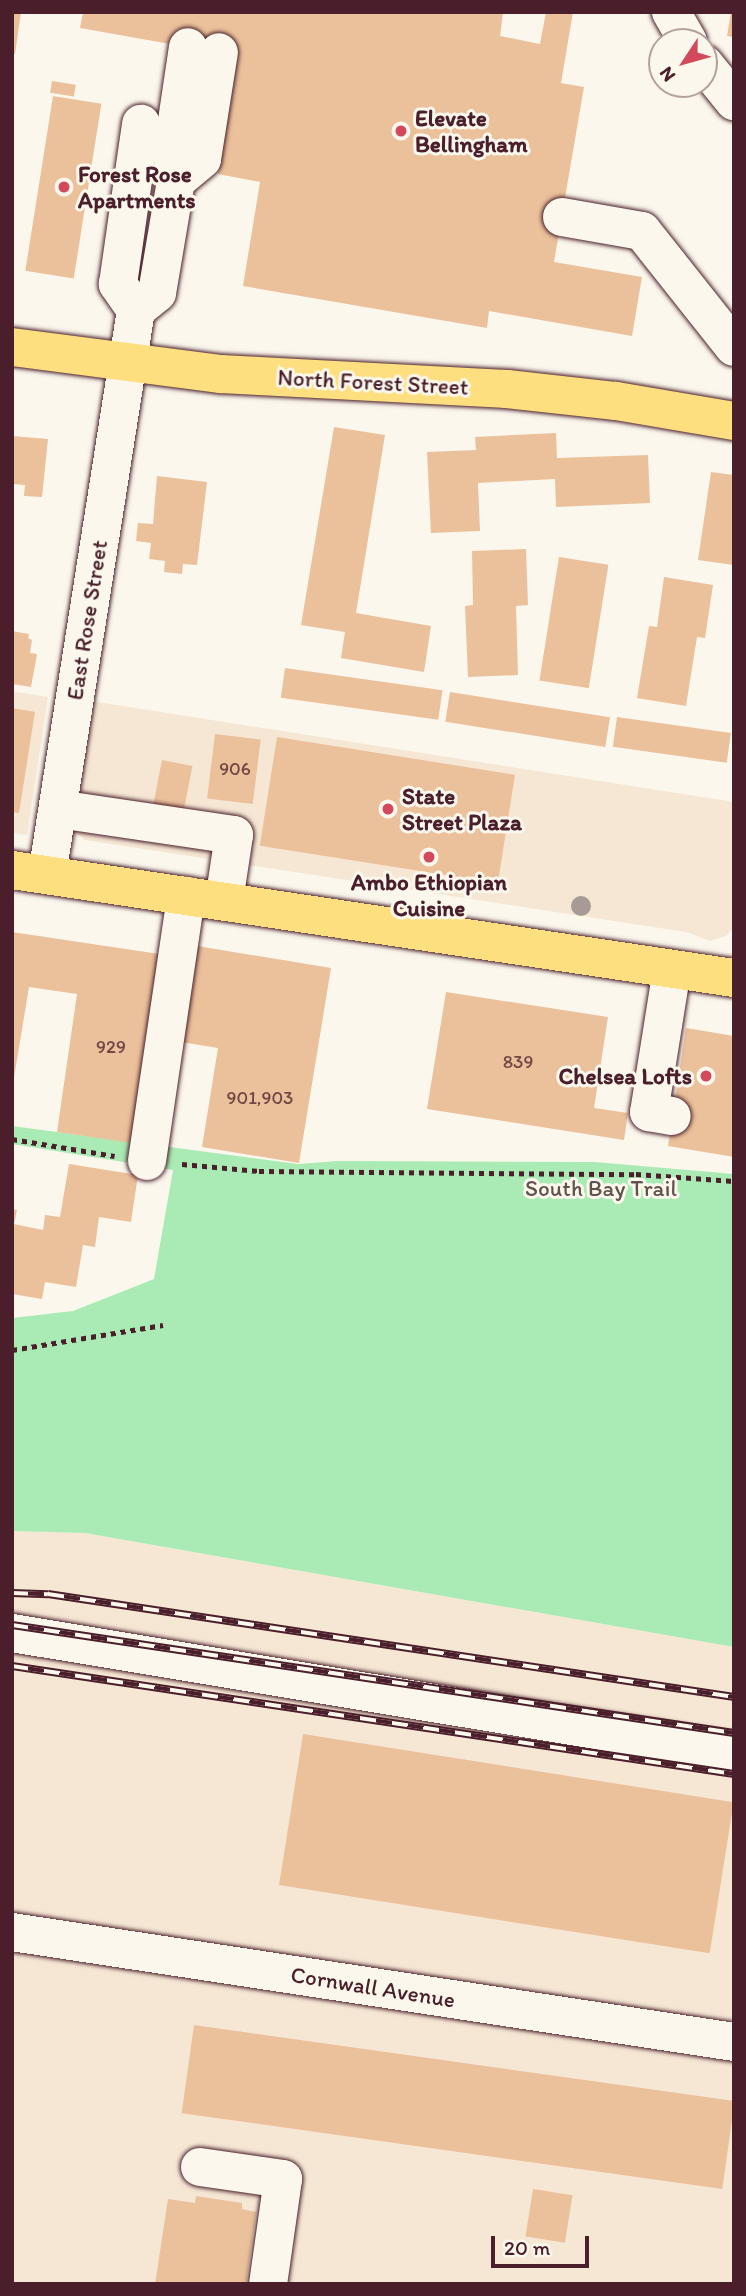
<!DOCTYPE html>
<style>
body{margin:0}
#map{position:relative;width:746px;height:2296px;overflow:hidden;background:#fbf7ec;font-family:Itim,sans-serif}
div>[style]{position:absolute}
.built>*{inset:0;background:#f6e7d4}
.green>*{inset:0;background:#aaebb5}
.building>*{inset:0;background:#ebc19b;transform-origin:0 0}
.path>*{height:4.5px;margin-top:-2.25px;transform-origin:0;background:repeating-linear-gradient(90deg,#4a1f2b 0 5px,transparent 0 10px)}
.roads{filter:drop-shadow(0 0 2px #4a1f2b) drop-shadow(0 0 2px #4a1f2b)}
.minor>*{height:38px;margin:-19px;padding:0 19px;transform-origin:19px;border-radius:19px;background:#fbf7ec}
.major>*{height:38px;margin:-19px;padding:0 19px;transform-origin:19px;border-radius:19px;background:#fedf80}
.rail>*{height:8px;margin-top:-4px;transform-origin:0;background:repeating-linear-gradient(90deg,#fbf7ec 0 16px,#4a1f2b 0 32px);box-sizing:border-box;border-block:2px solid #4a1f2b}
.trees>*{width:20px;height:20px;margin:-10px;border-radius:50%;background:#a79c95}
.dots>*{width:19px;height:19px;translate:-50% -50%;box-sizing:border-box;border:4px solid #fbf7ec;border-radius:50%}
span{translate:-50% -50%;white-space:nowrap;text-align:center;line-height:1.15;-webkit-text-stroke:6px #fbf7ec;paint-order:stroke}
.number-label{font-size:19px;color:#724847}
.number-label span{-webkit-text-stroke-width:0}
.poi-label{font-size:23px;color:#4a1f2b;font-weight:700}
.left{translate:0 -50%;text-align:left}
.right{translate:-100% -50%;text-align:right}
.street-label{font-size:23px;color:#4a1f2b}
.park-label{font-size:23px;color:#62524e}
.frame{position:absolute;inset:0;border:14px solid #4a1f2b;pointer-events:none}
.north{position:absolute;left:648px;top:28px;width:70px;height:70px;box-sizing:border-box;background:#fbf7ec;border:2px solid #b4a19f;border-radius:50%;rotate:234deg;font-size:19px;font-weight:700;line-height:28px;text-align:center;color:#4a1f2b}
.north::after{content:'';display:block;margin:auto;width:24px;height:32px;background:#d1495b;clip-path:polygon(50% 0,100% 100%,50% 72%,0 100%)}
.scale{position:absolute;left:491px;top:2236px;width:98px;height:32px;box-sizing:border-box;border:4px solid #4a1f2b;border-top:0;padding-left:9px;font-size:21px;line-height:24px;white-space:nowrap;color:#4a1f2b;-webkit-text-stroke:5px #fbf7ec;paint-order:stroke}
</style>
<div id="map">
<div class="built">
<i style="clip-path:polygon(12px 691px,48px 697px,27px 835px,12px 833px)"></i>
<i style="clip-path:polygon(85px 700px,734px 802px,734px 927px,726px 936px,710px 941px,686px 932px,85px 840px,70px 827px)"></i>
<i style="clip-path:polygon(12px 1531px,85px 1533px,734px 1647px,734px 2284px,12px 2284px)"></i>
</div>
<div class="green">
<i style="clip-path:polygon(12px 1126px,298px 1164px,338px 1161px,595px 1162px,734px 1174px,734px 1647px,85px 1533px,12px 1531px,12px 1318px,73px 1311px,154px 1279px,173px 1170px,12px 1144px)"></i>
</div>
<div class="building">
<i style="clip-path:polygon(12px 12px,21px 12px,15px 54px,12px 54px)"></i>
<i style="clip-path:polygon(83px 12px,498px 12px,503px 13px,500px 36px,540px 44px,546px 12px,573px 12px,561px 83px,584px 87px,554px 262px,642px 277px,632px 336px,489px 311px,487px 328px,243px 286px,260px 182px,218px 174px,238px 56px,80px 28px)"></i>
<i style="clip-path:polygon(731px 12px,734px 12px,734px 37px,727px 36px)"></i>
<i style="left:52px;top:81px;width:24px;height:12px;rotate:9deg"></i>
<i style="left:53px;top:96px;width:49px;height:177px;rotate:9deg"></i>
<i style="clip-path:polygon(334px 427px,385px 435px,356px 613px,431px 626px,424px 672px,341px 658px,345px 632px,301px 625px)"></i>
<i style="clip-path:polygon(556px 433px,557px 458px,648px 455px,650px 503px,556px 507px,555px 479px,478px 483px,480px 531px,431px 533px,427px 452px,476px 450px,475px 437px)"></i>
<i style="clip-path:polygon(12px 436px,48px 439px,42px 497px,24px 496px,25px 485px,12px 484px)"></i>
<i style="clip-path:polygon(711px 472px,734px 475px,734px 565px,698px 560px)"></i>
<i style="clip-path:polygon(157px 476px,207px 482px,197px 565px,183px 564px,182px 574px,164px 572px,165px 561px,149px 559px,151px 543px,136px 541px,138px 523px,153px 524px)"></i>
<i style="clip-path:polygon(526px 549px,528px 605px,516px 606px,518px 675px,468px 677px,465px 606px,473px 605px,472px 551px)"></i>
<i style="left:559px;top:557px;width:50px;height:125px;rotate:9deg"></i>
<i style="clip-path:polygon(664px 577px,713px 585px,705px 638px,697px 637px,686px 706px,637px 698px,649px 626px,657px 627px)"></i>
<i style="clip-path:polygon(12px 631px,29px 634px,28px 638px,32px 640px,30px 653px,37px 654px,31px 687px,12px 684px)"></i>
<i style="left:285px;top:668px;width:159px;height:30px;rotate:8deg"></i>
<i style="left:450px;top:692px;width:162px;height:30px;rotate:9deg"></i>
<i style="clip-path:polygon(12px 708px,35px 712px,19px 813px,12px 812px)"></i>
<i style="left:617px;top:717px;width:115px;height:30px;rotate:8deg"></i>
<i style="left:215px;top:734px;width:46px;height:65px;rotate:7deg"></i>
<i style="left:277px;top:737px;width:241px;height:110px;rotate:9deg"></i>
<i style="left:162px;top:760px;width:31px;height:53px;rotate:11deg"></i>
<i style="clip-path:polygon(12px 932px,166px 955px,139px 1144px,57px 1132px,77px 994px,29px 987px,12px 1090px)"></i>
<i style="clip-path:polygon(191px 945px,331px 968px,299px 1163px,202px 1147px,218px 1048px,175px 1041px)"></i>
<i style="clip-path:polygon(446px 992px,608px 1017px,594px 1108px,628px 1113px,624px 1140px,427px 1109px)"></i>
<i style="clip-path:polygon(686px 1028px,734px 1036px,734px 1157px,668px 1146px)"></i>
<i style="clip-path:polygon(69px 1164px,138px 1175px,131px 1222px,99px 1217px,95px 1247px,83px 1245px,76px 1287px,45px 1282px,42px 1299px,12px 1294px,12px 1209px,17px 1210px,14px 1224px,43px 1230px,45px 1215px,60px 1217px)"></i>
<i style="left:303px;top:1734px;width:436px;height:153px;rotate:9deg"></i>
<i style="left:194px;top:2025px;width:546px;height:89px;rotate:8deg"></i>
<i style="left:533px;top:2189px;width:40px;height:48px;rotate:9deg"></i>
<i style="clip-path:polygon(196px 2196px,242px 2203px,242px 2209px,256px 2212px,246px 2284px,155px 2284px,168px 2199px,195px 2203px)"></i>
</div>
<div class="path">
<i style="left:12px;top:1139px;width:104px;rotate:9.4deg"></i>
<i style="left:182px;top:1164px;width:77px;rotate:5.2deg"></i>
<i style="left:259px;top:1171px;width:377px;rotate:0.5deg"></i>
<i style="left:636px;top:1174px;width:98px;rotate:4.1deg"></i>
<i style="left:12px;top:1350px;width:153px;rotate:-9.4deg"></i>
</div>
<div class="roads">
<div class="minor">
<i style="left:671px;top:12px;width:34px;rotate:60deg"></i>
<i style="left:704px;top:64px;width:48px;rotate:51deg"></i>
<i style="left:176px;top:181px;width:27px;rotate:-98deg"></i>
<i style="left:172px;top:154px;width:108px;rotate:-81.5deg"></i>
<i style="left:562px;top:217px;width:81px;rotate:9.9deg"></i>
<i style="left:642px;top:231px;width:148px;rotate:51.6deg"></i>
<i style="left:136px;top:310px;width:32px;rotate:-125deg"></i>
<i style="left:118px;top:284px;width:162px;rotate:-81.8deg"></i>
<i style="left:58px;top:809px;width:178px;rotate:8.4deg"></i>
<i style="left:234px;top:835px;width:67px;rotate:98.6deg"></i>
<i style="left:47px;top:875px;width:572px;rotate:-81.05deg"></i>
<i style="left:136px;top:310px;width:27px;rotate:-39deg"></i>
<i style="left:157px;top:293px;width:114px;rotate:-80.4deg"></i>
<i style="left:176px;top:181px;width:34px;rotate:-40deg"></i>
<i style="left:202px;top:159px;width:108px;rotate:-81deg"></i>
<i style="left:672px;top:969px;width:145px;rotate:99.1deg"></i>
<i style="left:649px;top:1112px;width:23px;rotate:10deg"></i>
<i style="left:147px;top:1161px;width:268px;rotate:-81.6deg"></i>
<i style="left:12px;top:1633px;width:732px;rotate:9.44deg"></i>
<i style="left:12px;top:1932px;width:730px;rotate:8.66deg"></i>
<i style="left:200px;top:2167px;width:84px;rotate:8.2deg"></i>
<i style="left:283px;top:2179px;width:106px;rotate:98.1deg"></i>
</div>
<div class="major">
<i style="left:12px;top:347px;width:211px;rotate:7.4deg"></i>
<i style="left:221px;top:374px;width:286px;rotate:3deg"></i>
<i style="left:507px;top:389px;width:110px;rotate:6.3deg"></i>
<i style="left:616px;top:401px;width:120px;rotate:9.6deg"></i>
<i style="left:12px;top:870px;width:730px;rotate:8.51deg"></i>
</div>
</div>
<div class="rail">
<i style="left:12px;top:1593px;width:36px;rotate:2deg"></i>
<i style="left:48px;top:1594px;width:694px;rotate:8.54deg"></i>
<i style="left:12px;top:1625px;width:730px;rotate:8.51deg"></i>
<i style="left:12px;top:1666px;width:730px;rotate:8.51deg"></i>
</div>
<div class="trees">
<i style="left:581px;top:906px"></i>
</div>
<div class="dots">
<i style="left:401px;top:131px;background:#d1495b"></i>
<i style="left:64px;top:187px;background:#d1495b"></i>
<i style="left:388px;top:809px;background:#d1495b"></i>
<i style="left:429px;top:857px;background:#d1495b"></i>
<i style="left:706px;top:1076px;background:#d1495b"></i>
</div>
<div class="number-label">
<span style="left:235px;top:769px">906</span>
<span style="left:111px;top:1047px">929</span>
<span style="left:518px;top:1062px">839</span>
<span style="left:260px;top:1098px">901,903</span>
</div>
<div class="poi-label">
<span class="left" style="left:415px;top:131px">Elevate<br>Bellingham</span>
<span class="left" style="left:78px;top:187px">Forest Rose<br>Apartments</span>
<span class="left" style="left:402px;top:809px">State<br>Street Plaza</span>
<span style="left:429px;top:895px">Ambo Ethiopian<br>Cuisine</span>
<span class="right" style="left:692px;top:1076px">Chelsea Lofts</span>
</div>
<div class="street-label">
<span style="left:373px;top:382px;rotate:3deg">North Forest Street</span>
<span style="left:87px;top:620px;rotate:-81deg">East Rose Street</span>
<span style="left:373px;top:1987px;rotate:9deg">Cornwall Avenue</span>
</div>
<div class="park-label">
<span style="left:601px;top:1188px">South Bay Trail</span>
</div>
<div class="frame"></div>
<div class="north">N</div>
<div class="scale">20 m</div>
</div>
